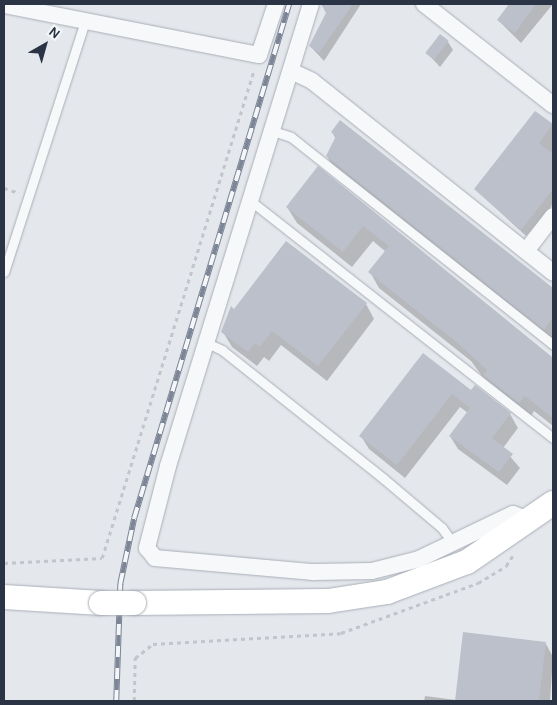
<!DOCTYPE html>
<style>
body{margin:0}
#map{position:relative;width:557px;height:705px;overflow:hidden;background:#e4e7ec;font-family:Karla,sans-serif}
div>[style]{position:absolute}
.shadow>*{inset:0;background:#0003}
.building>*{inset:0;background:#bbc0ca;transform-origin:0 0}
.path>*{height:2.5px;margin-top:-1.25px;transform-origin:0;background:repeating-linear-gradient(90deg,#c2c5cb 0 4px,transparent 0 8px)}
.roads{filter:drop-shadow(0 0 1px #a9aeb7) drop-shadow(0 0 1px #a9aeb7)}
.lane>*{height:9px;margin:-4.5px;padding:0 4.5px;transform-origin:4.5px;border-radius:4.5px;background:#f7f8fa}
.street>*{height:16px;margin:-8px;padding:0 8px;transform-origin:8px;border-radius:8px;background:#f7f8fa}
.secondary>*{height:24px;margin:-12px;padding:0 12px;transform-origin:12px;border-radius:12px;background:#fff}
.rail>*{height:5.5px;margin-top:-2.75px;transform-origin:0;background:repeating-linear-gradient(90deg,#f4f6f9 0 11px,#7d8696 0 22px);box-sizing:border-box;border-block:1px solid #7d8696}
.bridges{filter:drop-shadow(0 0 1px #a9aeb7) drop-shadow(0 0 1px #a9aeb7)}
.secondary-bridge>*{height:24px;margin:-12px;padding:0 12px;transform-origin:12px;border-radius:12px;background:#fff}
span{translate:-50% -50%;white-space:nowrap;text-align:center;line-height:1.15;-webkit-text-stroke:5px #f4f6f9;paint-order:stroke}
.frame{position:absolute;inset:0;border:5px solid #2b3445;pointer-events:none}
.north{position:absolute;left:20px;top:20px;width:50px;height:50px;-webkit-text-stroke:4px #f4f6f9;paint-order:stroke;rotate:38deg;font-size:14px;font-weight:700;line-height:20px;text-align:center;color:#2b3445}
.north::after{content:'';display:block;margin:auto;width:18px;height:22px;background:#2b3445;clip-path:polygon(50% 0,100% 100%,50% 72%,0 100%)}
</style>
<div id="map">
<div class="shadow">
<i style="clip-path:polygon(323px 4px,361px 4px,324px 61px,310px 46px,327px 13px)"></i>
<i style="clip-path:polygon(510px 4px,509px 4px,553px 4px,521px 43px,498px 20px)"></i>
<i style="clip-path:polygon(448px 42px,453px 50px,440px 67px,427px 53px)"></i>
<i style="clip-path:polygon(536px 112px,553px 125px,553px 204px,526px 236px,475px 189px)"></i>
<i style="clip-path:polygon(340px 122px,553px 290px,553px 345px,336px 173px,327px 156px,336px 139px,332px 132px)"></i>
<i style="clip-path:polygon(318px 168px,553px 358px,553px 426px,534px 411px,529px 419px,493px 391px,471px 361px,379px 288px,370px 272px,386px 252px,373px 241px,352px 267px,297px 223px,287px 207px)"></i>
<i style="clip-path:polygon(366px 304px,374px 319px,327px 381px,281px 345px,269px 361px,264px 357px,257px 366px,232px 347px,223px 332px,234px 310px)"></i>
<i style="clip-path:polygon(423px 355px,471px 392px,475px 387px,510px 414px,518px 428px,503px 448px,520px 468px,507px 485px,458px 449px,450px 436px,468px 413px,460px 407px,405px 478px,369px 449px,361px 436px)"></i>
<i style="clip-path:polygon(546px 644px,553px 657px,550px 701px,424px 701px,425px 696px,456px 700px)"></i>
</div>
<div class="building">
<i style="clip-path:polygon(321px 4px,353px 4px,319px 53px,309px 46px,326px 13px)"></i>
<i style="clip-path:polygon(509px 4px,536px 4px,515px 33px,497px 20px)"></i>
<i style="left:440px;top:34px;width:11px;height:24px;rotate:38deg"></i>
<i style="clip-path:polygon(535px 111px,553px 124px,539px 143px,553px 154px,553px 189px,521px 230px,474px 189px)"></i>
<i style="clip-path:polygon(340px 120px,553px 288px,553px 317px,544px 330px,326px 156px,336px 136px,331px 132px)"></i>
<i style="clip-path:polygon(318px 166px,553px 358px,553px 418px,525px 396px,519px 403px,483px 375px,487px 370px,460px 345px,368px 272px,389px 246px,363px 226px,343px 252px,286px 207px)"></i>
<i style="clip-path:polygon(286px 241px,367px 303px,318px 366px,272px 331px,260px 347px,255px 343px,248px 352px,221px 332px,231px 306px,234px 309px)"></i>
<i style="clip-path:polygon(423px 353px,471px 390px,475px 385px,511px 413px,492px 438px,513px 454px,499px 472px,449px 436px,470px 408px,452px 394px,397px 465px,359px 436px)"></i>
<i style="clip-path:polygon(463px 632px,546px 642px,539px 701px,455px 701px)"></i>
</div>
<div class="path">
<i style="left:4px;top:188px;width:16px;rotate:18deg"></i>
<i style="left:4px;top:563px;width:98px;rotate:-2.9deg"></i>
<i style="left:102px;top:558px;width:511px;rotate:-72.7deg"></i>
<i style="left:134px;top:701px;width:43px;rotate:-88.7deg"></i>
<i style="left:135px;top:658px;width:23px;rotate:-38deg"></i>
<i style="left:153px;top:644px;width:188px;rotate:-3.3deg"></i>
<i style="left:341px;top:633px;width:146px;rotate:-20.1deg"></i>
<i style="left:478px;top:583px;width:33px;rotate:-31deg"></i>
<i style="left:506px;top:566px;width:13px;rotate:-58deg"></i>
</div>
<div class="roads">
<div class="lane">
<i style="left:273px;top:131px;width:19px;rotate:18deg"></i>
<i style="left:291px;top:137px;width:335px;rotate:38.4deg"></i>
<i style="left:252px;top:202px;width:382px;rotate:38.1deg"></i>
<i style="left:4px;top:272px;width:264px;rotate:-72.1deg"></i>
<i style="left:207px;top:343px;width:17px;rotate:25deg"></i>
<i style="left:222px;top:350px;width:207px;rotate:38.5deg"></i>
<i style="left:384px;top:479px;width:76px;rotate:40.2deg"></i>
<i style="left:442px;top:528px;width:19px;rotate:54deg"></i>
</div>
<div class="street">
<i style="left:311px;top:4px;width:484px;rotate:107.2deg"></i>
<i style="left:168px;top:466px;width:85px;rotate:104.4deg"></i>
<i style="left:147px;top:548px;width:13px;rotate:51deg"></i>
<i style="left:155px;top:558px;width:159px;rotate:5.1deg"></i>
<i style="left:313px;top:572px;width:59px;rotate:-1deg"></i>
<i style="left:372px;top:571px;width:49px;rotate:-14.3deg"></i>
<i style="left:419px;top:559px;width:104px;rotate:-25.6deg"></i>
<i style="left:513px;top:514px;width:19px;rotate:21deg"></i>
<i style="left:424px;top:4px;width:164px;rotate:38.1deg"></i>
<i style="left:4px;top:5px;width:260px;rotate:11.1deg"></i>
<i style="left:259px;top:55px;width:54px;rotate:-71.6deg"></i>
<i style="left:291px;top:71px;width:23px;rotate:25deg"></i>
<i style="left:312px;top:81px;width:308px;rotate:38.5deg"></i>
<i style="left:526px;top:251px;width:44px;rotate:-52.4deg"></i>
</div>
<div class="secondary">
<i style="left:4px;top:597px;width:97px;rotate:3.5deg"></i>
<i style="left:134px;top:603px;width:194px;rotate:-0.6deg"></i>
<i style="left:328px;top:601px;width:60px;rotate:-8.7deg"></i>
<i style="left:387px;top:592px;width:85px;rotate:-20.6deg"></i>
<i style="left:467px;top:562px;width:104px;rotate:-34.5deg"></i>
</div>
</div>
<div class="rail">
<i style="left:116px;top:701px;width:117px;rotate:-88deg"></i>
<i style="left:120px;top:584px;width:67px;rotate:-78deg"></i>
<i style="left:134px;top:518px;width:537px;rotate:-73.22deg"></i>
</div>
<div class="bridges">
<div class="secondary-bridge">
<i style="left:101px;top:603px;width:33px"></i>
</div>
</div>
<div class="frame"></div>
<div class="north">N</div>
</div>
